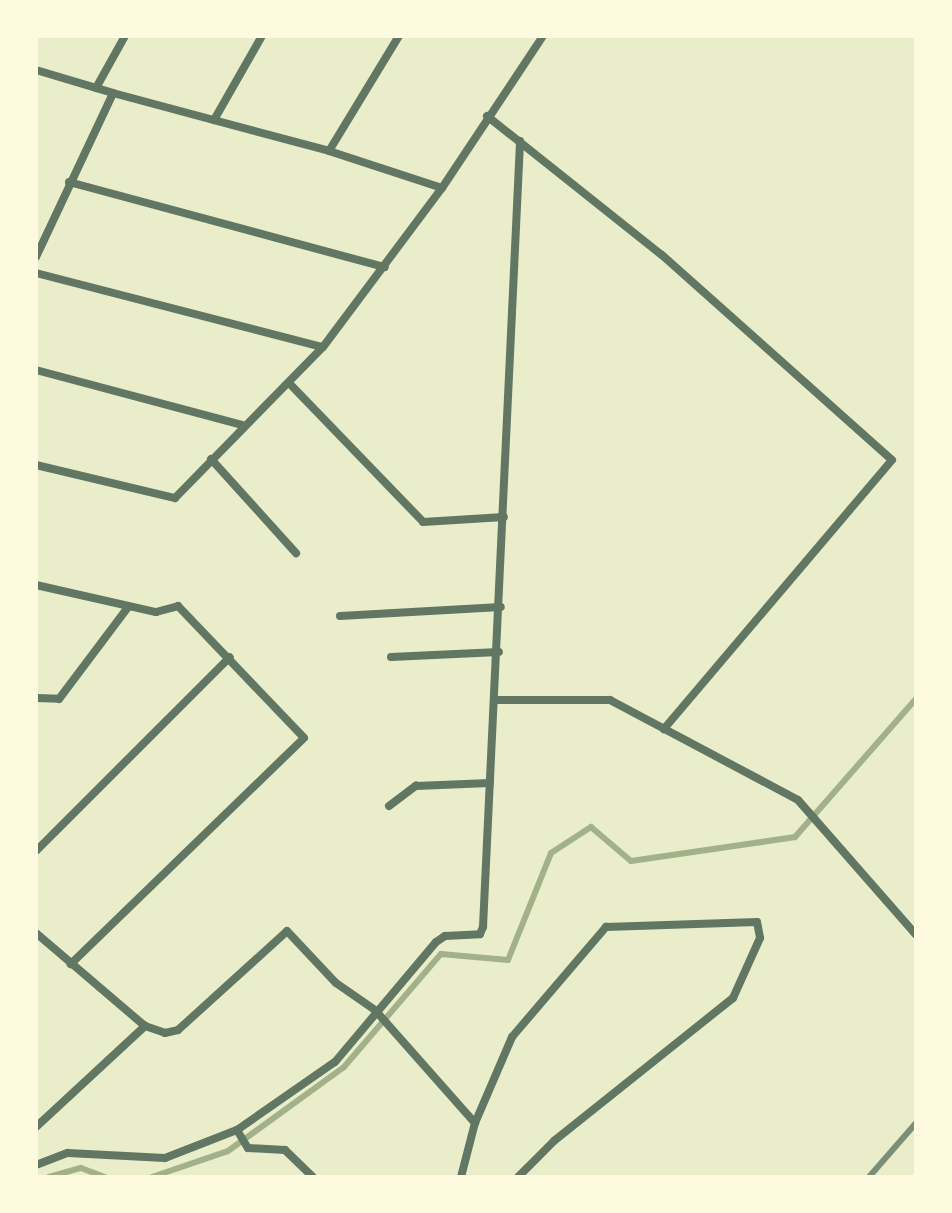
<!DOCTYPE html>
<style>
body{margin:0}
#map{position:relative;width:952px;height:1213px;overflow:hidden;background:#e9edc9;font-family:Commissioner,sans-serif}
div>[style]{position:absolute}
.stream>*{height:6px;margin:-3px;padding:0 3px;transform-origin:3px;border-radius:3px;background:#a3b18a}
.minor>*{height:8px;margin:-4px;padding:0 4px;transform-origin:4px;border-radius:4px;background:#617663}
.rail>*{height:6px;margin:-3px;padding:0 3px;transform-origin:3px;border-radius:3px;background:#7c8e77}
span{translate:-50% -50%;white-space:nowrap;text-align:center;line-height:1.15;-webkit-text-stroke:6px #fefae0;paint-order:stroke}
.frame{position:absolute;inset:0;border:38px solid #fefae0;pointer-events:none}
</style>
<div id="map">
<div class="stream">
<i style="left:49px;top:1177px;width:33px;rotate:-16deg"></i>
<i style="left:81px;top:1168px;width:26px;rotate:21deg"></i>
<i style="left:152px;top:1177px;width:80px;rotate:-18.9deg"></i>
<i style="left:228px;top:1151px;width:143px;rotate:-35.9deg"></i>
<i style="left:344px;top:1067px;width:149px;rotate:-49.4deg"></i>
<i style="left:441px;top:954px;width:67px;rotate:5.1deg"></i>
<i style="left:508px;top:960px;width:115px;rotate:-68.1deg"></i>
<i style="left:551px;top:853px;width:48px;rotate:-33deg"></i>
<i style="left:591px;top:827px;width:52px;rotate:40.4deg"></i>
<i style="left:631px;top:861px;width:166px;rotate:-8.3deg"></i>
<i style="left:795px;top:837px;width:184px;rotate:-48.8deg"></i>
</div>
<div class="minor">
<i style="left:36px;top:70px;width:80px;rotate:16.6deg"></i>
<i style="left:96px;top:88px;width:60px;rotate:-60.9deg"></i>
<i style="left:487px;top:116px;width:223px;rotate:38.5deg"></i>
<i style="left:662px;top:255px;width:308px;rotate:41.7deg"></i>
<i style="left:892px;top:460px;width:353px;rotate:130.3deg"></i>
<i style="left:214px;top:120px;width:97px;rotate:-60.3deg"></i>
<i style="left:329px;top:151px;width:135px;rotate:-58.7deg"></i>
<i style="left:69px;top:182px;width:327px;rotate:15.1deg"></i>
<i style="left:36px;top:257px;width:181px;rotate:-64.8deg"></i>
<i style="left:113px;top:93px;width:224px;rotate:15deg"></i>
<i style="left:329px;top:151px;width:119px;rotate:18.1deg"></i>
<i style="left:36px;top:273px;width:296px;rotate:14.5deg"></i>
<i style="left:36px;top:370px;width:213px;rotate:14.9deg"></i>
<i style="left:289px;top:383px;width:193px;rotate:46deg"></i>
<i style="left:423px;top:522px;width:81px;rotate:-3.5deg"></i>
<i style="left:211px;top:459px;width:127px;rotate:47.9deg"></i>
<i style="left:36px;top:465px;width:143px;rotate:13.4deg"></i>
<i style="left:175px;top:498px;width:211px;rotate:-45.6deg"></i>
<i style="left:323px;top:347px;width:199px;rotate:-53.2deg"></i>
<i style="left:442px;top:188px;width:182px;rotate:-56.4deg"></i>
<i style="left:36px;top:585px;width:123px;rotate:12.7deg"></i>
<i style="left:156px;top:612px;width:23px;rotate:-15deg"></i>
<i style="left:178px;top:606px;width:182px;rotate:46.3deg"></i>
<i style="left:304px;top:738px;width:325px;rotate:135.9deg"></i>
<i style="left:340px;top:616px;width:161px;rotate:-3.2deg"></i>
<i style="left:391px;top:657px;width:108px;rotate:-2.7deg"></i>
<i style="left:36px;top:698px;width:23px;rotate:2deg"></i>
<i style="left:59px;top:699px;width:115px;rotate:-53.1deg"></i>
<i style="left:495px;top:700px;width:115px"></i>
<i style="left:610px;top:700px;width:213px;rotate:28deg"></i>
<i style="left:798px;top:800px;width:179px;rotate:48.8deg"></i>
<i style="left:389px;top:806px;width:34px;rotate:-37deg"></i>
<i style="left:416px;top:786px;width:74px;rotate:-2.3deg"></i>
<i style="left:36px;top:851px;width:274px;rotate:-45deg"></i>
<i style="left:36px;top:933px;width:143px;rotate:40.5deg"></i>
<i style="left:145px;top:1026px;width:21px;rotate:19deg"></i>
<i style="left:165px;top:1033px;width:13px;rotate:-13deg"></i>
<i style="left:178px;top:1030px;width:147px;rotate:-42.2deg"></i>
<i style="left:287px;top:931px;width:71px;rotate:46.7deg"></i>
<i style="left:336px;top:983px;width:47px;rotate:34.7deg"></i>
<i style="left:375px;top:1010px;width:151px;rotate:48.5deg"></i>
<i style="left:36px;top:1127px;width:149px;rotate:-42.8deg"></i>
<i style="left:237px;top:1130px;width:21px;rotate:59deg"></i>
<i style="left:248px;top:1148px;width:37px;rotate:3deg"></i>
<i style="left:285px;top:1150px;width:39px;rotate:44deg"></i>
<i style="left:36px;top:1165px;width:34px;rotate:-21deg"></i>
<i style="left:68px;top:1153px;width:97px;rotate:3deg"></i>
<i style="left:165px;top:1158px;width:77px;rotate:-21.3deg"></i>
<i style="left:237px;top:1130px;width:119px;rotate:-34.8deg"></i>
<i style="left:335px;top:1062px;width:157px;rotate:-49.9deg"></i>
<i style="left:436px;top:942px;width:11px;rotate:-34deg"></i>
<i style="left:445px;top:936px;width:35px;rotate:-3deg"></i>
<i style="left:480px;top:934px;width:8px;rotate:-67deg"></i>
<i style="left:483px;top:927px;width:787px;rotate:-87.3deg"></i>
<i style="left:461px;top:1177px;width:56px;rotate:-75.5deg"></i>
<i style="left:475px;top:1123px;width:94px;rotate:-66.7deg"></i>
<i style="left:512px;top:1037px;width:145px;rotate:-49.5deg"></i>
<i style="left:606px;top:927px;width:151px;rotate:-1.9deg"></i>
<i style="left:757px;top:922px;width:16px;rotate:79deg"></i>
<i style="left:760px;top:938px;width:66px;rotate:114.2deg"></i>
<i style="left:733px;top:998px;width:229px;rotate:141.4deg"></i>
<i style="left:554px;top:1141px;width:51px;rotate:135deg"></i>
</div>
<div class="rail">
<i style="left:869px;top:1177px;width:72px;rotate:-49deg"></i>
</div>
<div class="frame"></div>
</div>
